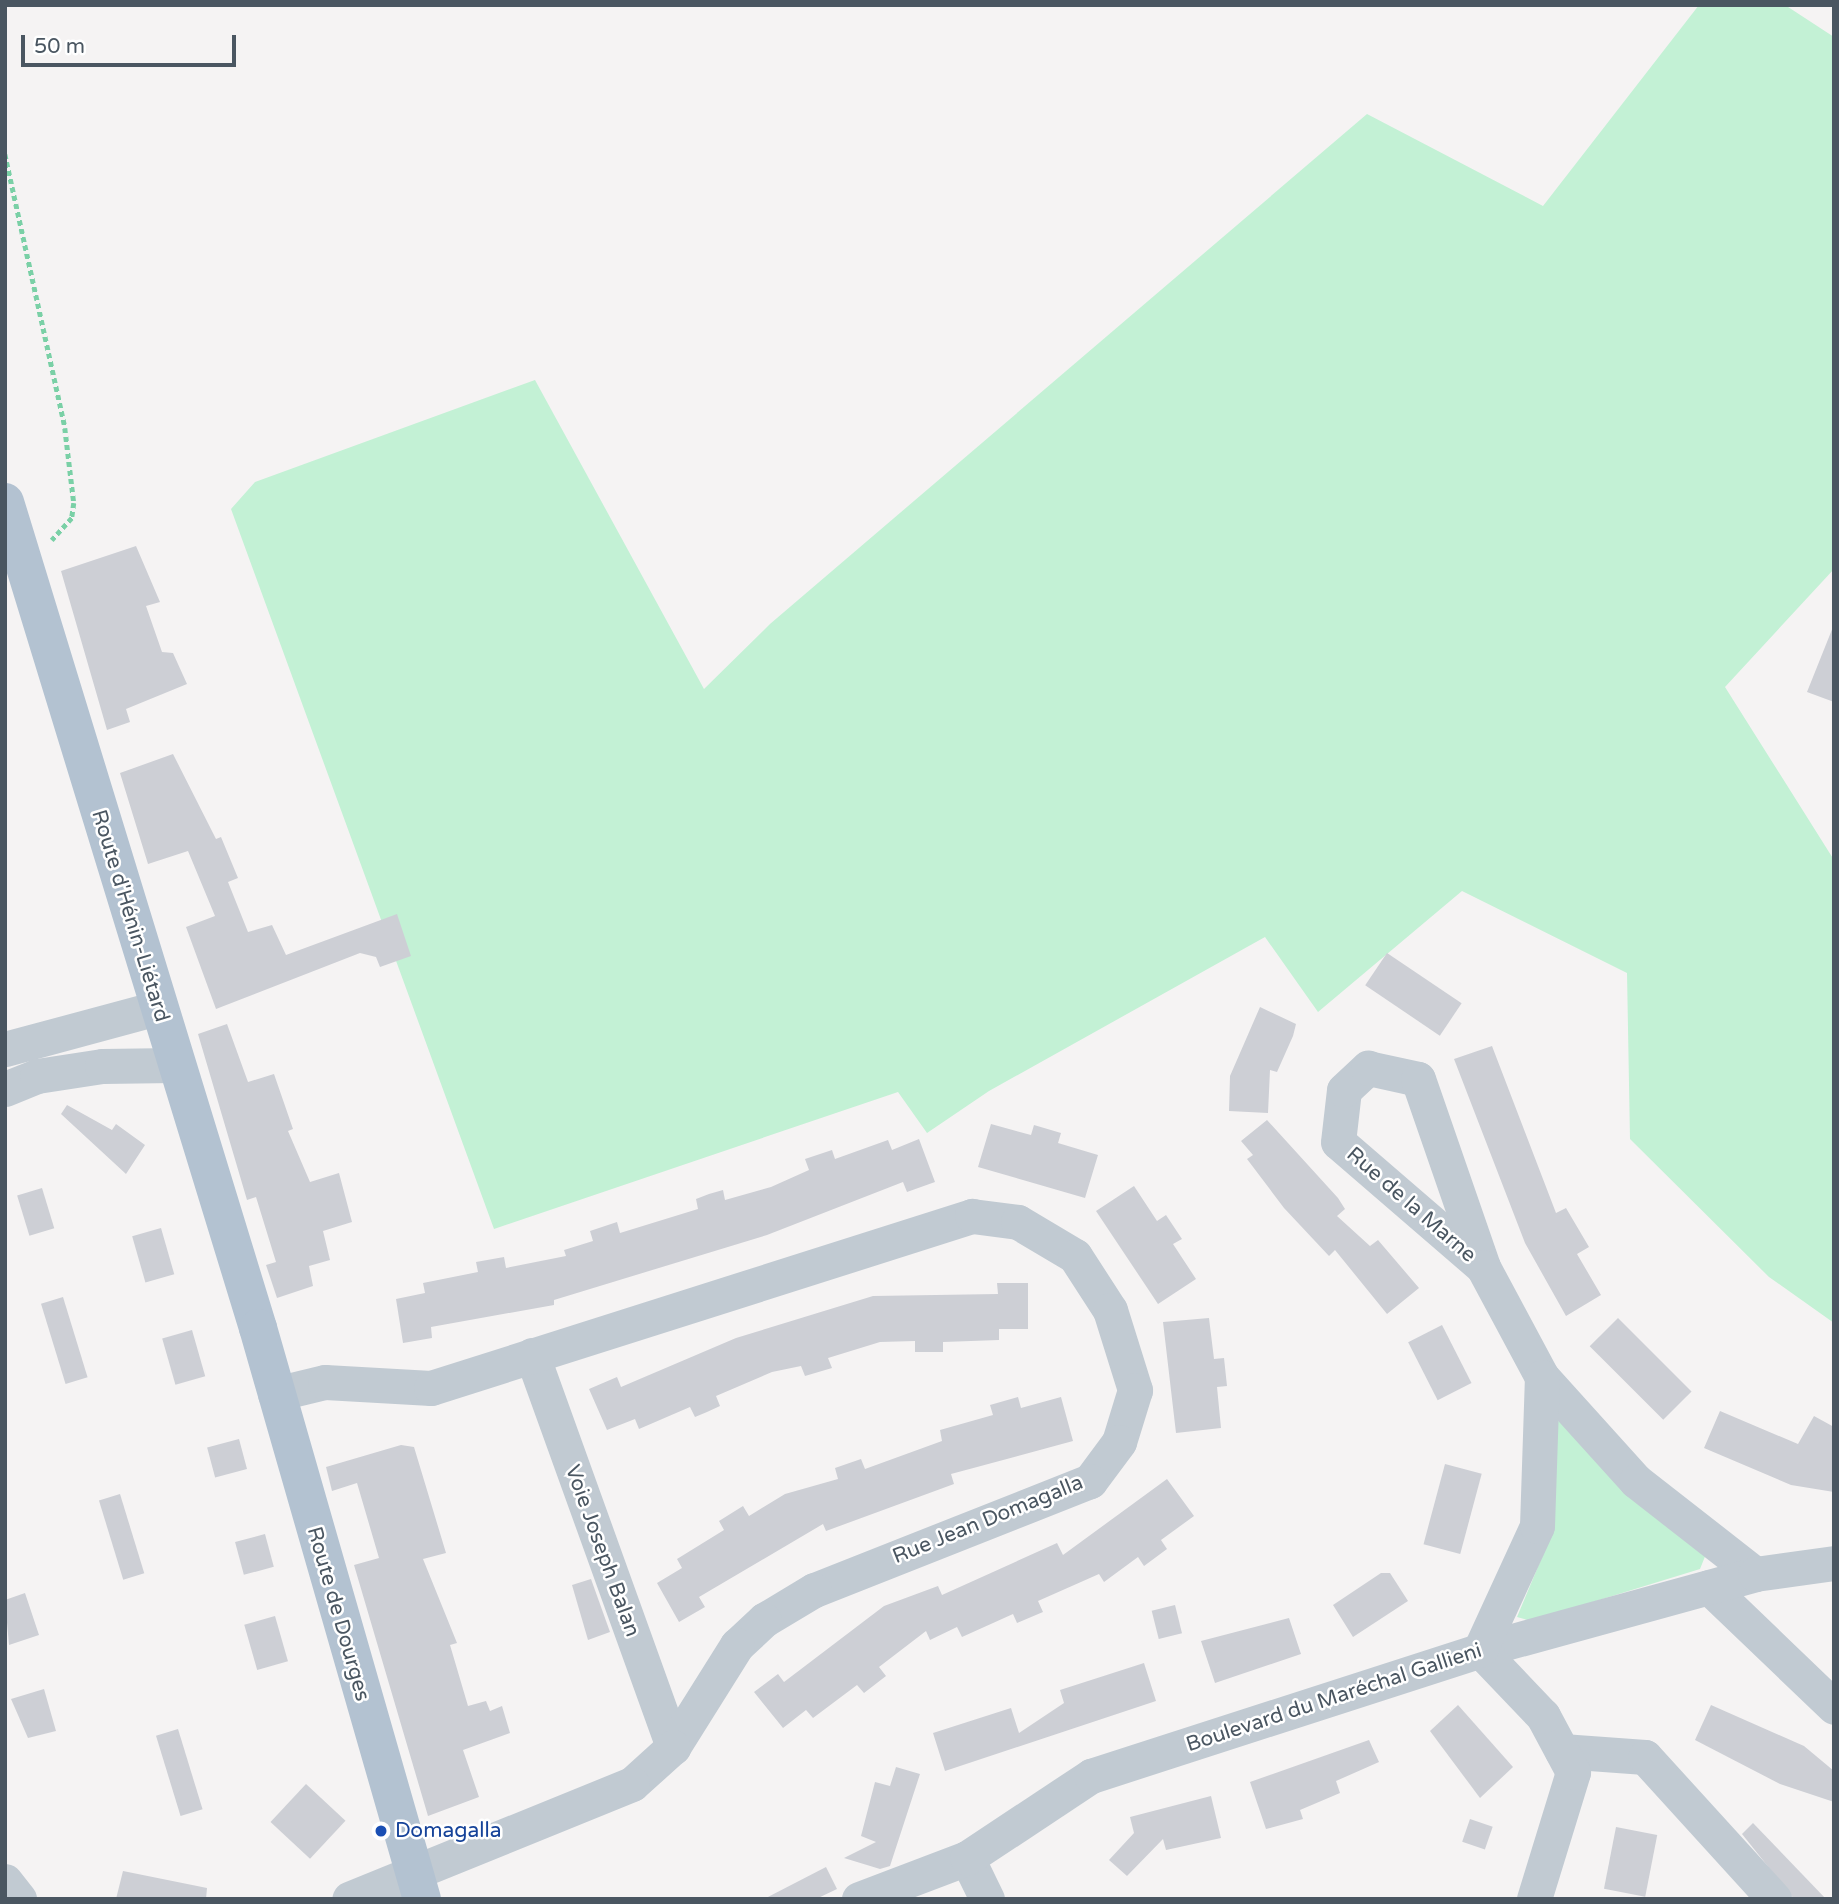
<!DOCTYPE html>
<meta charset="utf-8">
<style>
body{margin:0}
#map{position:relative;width:1839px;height:1904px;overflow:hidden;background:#f5f3f3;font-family:"Varela Round",sans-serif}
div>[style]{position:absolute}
.green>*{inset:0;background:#c3f1d5}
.building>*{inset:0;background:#cdcfd5;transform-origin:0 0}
.path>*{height:4.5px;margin-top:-2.25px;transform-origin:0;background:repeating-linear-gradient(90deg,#7ad0a6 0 5px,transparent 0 8.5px)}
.minor>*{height:35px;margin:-17.5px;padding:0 17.5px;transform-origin:17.5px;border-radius:17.5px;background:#c1cad2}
.major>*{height:38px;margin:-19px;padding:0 19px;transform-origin:19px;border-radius:19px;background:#b3c2d1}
.dots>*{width:19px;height:19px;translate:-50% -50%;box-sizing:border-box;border:4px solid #fff;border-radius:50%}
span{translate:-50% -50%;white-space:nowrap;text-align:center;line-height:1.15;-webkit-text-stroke:5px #fff;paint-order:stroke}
.street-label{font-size:21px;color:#4a5661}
.transit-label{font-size:21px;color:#164399}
.left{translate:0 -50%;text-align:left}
.frame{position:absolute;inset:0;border:7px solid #4a5661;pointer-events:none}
.scale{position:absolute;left:21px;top:35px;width:215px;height:32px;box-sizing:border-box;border:4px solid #4a5661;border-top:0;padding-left:9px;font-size:21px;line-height:24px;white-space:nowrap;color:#4a5661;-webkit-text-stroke:5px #fff;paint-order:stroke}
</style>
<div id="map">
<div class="green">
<i style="clip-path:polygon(1699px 5px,1785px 5px,1834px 37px,1834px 569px,1725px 687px,1834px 860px,1834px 1323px,1769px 1277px,1630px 1139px,1627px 973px,1462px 891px,1318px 1012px,1265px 937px,989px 1091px,927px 1133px,898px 1092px,494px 1229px,231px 509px,255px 482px,535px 380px,704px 689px,770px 624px,1367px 114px,1543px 206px)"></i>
<i style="clip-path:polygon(1558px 1421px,1571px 1424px,1708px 1549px,1700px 1569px,1531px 1621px,1517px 1617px,1550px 1538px,1556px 1485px,1551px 1430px)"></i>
</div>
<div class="building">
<i style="clip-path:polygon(136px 546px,160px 602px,146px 606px,162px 652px,173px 653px,187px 684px,126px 709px,130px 722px,107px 730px,61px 571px)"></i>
<i style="clip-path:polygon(1833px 627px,1834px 627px,1834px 702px,1807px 692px)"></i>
<i style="clip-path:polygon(173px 754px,216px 839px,221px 837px,238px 878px,228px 882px,248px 932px,272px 925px,286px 955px,397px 914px,411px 956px,380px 967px,376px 957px,360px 953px,216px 1009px,186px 927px,215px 916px,188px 851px,148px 864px,120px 773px)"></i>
<i style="left:1387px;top:953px;width:90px;height:39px;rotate:34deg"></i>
<i style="clip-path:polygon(1260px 1007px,1296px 1024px,1293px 1036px,1277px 1072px,1270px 1070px,1268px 1113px,1229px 1111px,1230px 1076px)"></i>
<i style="clip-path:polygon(227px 1024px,248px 1082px,274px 1074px,293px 1129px,288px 1131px,310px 1182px,339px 1173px,352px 1222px,323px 1231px,330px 1260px,309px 1266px,313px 1286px,277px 1298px,266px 1265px,276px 1262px,256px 1197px,247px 1200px,198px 1034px)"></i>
<i style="clip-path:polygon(1492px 1046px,1556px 1213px,1566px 1208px,1589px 1247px,1577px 1254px,1601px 1295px,1566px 1316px,1525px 1243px,1454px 1059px)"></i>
<i style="clip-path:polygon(67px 1105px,112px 1130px,116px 1124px,145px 1145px,126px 1174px,61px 1114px)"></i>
<i style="clip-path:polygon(1267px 1120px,1338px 1198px,1345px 1209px,1337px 1216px,1370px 1246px,1378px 1240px,1419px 1288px,1387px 1314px,1335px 1250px,1329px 1256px,1284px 1208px,1247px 1159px,1253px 1155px,1241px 1141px)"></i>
<i style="clip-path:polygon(991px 1124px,1031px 1135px,1034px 1125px,1061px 1133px,1058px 1143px,1098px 1155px,1085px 1198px,978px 1167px)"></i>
<i style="clip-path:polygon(919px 1139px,935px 1182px,907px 1192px,903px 1182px,767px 1235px,554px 1300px,554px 1305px,431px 1327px,432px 1338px,403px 1343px,396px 1299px,425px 1293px,423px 1283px,478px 1272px,476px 1262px,504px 1257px,506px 1268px,566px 1256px,564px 1250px,593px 1241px,590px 1231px,617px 1222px,620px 1233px,698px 1209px,696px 1199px,709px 1194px,723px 1190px,725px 1200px,771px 1187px,809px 1170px,805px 1159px,832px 1150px,835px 1159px,888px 1140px,892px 1150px)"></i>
<i style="clip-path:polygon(1134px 1186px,1157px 1221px,1166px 1215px,1182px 1239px,1173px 1244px,1196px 1279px,1158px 1304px,1096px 1211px)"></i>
<i style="left:42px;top:1188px;width:42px;height:26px;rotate:73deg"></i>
<i style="left:161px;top:1228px;width:48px;height:30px;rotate:74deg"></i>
<i style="clip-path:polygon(997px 1283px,1028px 1283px,1028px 1329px,999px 1329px,999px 1340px,943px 1342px,943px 1352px,915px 1352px,915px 1341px,880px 1342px,828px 1358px,832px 1368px,805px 1376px,801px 1366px,772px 1372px,716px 1396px,720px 1406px,707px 1412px,695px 1417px,690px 1407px,639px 1429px,635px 1419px,607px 1430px,589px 1389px,617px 1377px,621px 1387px,736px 1338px,873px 1296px,998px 1294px)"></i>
<i style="left:63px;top:1297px;width:84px;height:23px;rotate:73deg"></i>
<i style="clip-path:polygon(1209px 1318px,1214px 1359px,1224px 1358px,1227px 1386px,1217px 1387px,1221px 1428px,1176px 1433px,1163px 1322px)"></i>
<i style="left:1618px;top:1318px;width:104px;height:40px;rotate:45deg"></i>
<i style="left:1442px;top:1325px;width:65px;height:38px;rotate:63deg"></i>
<i style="left:192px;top:1330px;width:48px;height:31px;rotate:74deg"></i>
<i style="clip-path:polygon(1018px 1397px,1021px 1408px,1061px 1397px,1073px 1441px,951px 1474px,954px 1484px,826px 1531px,823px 1524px,699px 1597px,705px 1607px,679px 1622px,657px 1583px,682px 1568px,677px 1559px,724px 1530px,719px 1521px,743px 1506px,749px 1516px,785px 1494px,838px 1479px,835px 1468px,861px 1459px,865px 1469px,942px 1441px,940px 1430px,993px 1415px,990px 1405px)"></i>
<i style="clip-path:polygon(1720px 1411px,1798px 1444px,1814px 1416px,1834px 1427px,1834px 1492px,1791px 1485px,1704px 1448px)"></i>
<i style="left:239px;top:1439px;width:31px;height:33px;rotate:75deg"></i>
<i style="clip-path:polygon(401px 1445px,414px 1447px,446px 1553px,423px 1559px,457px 1643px,450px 1645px,468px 1706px,486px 1701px,490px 1711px,502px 1706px,510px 1733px,463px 1750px,479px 1797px,428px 1816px,354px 1565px,379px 1558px,357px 1483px,332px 1491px,326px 1467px)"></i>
<i style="left:1445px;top:1464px;width:38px;height:83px;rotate:15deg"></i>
<i style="clip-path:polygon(1167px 1479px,1194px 1516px,1161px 1540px,1167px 1549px,1144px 1566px,1138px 1557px,1104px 1582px,1099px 1574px,1038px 1601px,1043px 1612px,1017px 1623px,1013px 1614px,962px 1637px,957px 1627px,930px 1640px,926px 1631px,879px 1667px,886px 1676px,864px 1693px,857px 1685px,813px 1718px,806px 1710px,783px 1728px,754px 1692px,778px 1674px,784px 1682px,884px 1606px,938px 1586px,942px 1595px,1057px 1543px,1063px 1555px)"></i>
<i style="left:120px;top:1494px;width:83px;height:22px;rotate:73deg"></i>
<i style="left:265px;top:1534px;width:34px;height:31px;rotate:75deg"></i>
<i style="clip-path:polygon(1381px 1573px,1390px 1573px,1408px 1601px,1353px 1637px,1333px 1605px)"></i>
<i style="clip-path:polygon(591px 1579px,610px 1632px,588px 1640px,572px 1585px)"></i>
<i style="clip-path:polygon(25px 1593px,39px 1635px,9px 1645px,5px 1600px)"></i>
<i style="left:1175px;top:1605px;width:29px;height:24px;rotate:76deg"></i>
<i style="left:275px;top:1616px;width:47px;height:32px;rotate:74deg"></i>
<i style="clip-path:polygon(1289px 1618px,1301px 1654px,1215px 1683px,1201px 1641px)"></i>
<i style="clip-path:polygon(1144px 1663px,1156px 1701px,945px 1771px,933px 1733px,1011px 1708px,1019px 1733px,1064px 1703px,1060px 1690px)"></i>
<i style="clip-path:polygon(44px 1689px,56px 1731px,28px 1738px,11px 1699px)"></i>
<i style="clip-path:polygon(1458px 1705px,1513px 1767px,1480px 1798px,1430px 1731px)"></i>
<i style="clip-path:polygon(1711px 1705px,1804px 1746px,1834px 1771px,1834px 1802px,1780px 1784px,1695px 1740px)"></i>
<i style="left:178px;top:1729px;width:84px;height:23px;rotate:73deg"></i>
<i style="clip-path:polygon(1369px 1740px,1379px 1762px,1336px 1781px,1340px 1793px,1300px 1810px,1303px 1819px,1266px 1829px,1250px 1782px)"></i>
<i style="clip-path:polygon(896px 1767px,920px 1774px,890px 1866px,880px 1869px,844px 1858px,876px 1842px,861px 1836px,875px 1782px,890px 1786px)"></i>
<i style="left:306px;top:1784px;width:54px;height:52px;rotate:43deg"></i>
<i style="clip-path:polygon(1211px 1796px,1221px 1838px,1166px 1850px,1163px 1839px,1127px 1876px,1109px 1860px,1134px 1833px,1130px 1817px)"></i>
<i style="left:1470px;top:1819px;width:24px;height:24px;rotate:19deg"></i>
<i style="clip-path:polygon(1753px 1823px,1826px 1899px,1794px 1899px,1742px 1834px)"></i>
<i style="left:1616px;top:1827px;width:42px;height:63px;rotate:11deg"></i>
<i style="clip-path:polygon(826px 1867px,837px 1889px,816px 1899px,764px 1899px)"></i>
<i style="clip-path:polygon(123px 1871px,207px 1888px,206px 1899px,116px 1899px)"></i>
</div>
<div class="path">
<i style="left:5px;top:154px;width:280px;rotate:77.6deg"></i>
<i style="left:65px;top:428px;width:76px;rotate:83.2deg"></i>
<i style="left:74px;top:503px;width:15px;rotate:98deg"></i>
<i style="left:72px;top:518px;width:30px;rotate:132deg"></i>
</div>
<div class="minor">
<i style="left:5px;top:1049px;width:157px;rotate:-15.1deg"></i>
<i style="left:5px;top:1089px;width:35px;rotate:-22deg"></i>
<i style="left:37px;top:1076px;width:66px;rotate:-8.7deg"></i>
<i style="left:102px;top:1066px;width:72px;rotate:-0.8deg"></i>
<i style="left:1483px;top:1267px;width:191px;rotate:-139.2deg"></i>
<i style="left:1338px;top:1142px;width:52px;rotate:-83.4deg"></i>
<i style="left:1344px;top:1090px;width:33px;rotate:-43deg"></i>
<i style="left:1368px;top:1068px;width:51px;rotate:12.4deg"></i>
<i style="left:1418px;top:1079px;width:199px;rotate:70.9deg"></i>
<i style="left:1483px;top:1267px;width:125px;rotate:61.8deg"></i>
<i style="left:1542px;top:1377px;width:140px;rotate:47.9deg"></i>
<i style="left:1636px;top:1481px;width:151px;rotate:38deg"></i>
<i style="left:532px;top:1355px;width:417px;rotate:70.2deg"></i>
<i style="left:275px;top:1394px;width:51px;rotate:-13.5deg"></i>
<i style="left:325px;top:1382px;width:106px;rotate:3.2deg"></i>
<i style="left:431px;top:1388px;width:568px;rotate:-17.64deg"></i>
<i style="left:972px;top:1216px;width:46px;rotate:7.4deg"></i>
<i style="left:1018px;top:1222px;width:66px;rotate:30.8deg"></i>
<i style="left:1075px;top:1256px;width:64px;rotate:57.1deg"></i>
<i style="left:1110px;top:1310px;width:84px;rotate:72.6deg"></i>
<i style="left:1135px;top:1390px;width:54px;rotate:107.1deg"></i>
<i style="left:1119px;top:1442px;width:49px;rotate:126.6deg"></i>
<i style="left:1090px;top:1481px;width:297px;rotate:158.4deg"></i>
<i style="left:814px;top:1590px;width:58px;rotate:149deg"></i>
<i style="left:764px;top:1620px;width:37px;rotate:137deg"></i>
<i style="left:737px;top:1645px;width:120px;rotate:122.1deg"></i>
<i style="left:673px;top:1747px;width:55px;rotate:137.9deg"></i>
<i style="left:632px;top:1784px;width:305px;rotate:157.9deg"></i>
<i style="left:1709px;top:1587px;width:173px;rotate:43.8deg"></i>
<i style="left:1562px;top:1751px;width:83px;rotate:4.1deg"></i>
<i style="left:1645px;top:1757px;width:192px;rotate:47.7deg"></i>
<i style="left:967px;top:1858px;width:46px;rotate:64deg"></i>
<i style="left:5px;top:1881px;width:23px;rotate:52deg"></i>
<i style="left:859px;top:1899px;width:116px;rotate:-20.8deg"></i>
<i style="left:967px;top:1858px;width:149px;rotate:-33.5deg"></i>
<i style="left:1091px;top:1776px;width:409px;rotate:-17.9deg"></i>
<i style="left:1480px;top:1650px;width:285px;rotate:-15.4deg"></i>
<i style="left:1755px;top:1574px;width:80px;rotate:-7.9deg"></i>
<i style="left:1534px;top:1899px;width:133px;rotate:-72.9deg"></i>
<i style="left:1573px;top:1772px;width:64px;rotate:-118.2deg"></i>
<i style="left:1543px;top:1716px;width:91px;rotate:-133.7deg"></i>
<i style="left:1480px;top:1650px;width:136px;rotate:-65.3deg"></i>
<i style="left:1537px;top:1526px;width:149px;rotate:-88.1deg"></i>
</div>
<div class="major">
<i style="left:5px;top:502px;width:864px;rotate:72.97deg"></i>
<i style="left:258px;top:1328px;width:594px;rotate:73.98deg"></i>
</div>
<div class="dots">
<i style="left:381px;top:1831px;background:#1a4fb4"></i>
</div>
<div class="street-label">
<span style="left:130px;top:916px;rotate:73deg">Route d'Hénin-Liétard</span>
<span style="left:1411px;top:1205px;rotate:41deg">Rue de la Marne</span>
<span style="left:988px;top:1520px;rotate:-22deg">Rue Jean Domagalla</span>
<span style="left:602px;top:1551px;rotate:70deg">Voie Joseph Balan</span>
<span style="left:338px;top:1614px;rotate:74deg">Route de Dourges</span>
<span style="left:1334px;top:1698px;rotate:-18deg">Boulevard du Maréchal Gallieni</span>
</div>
<div class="transit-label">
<span class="left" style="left:395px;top:1831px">Domagalla</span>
</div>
<div class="frame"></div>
<div class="scale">50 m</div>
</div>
